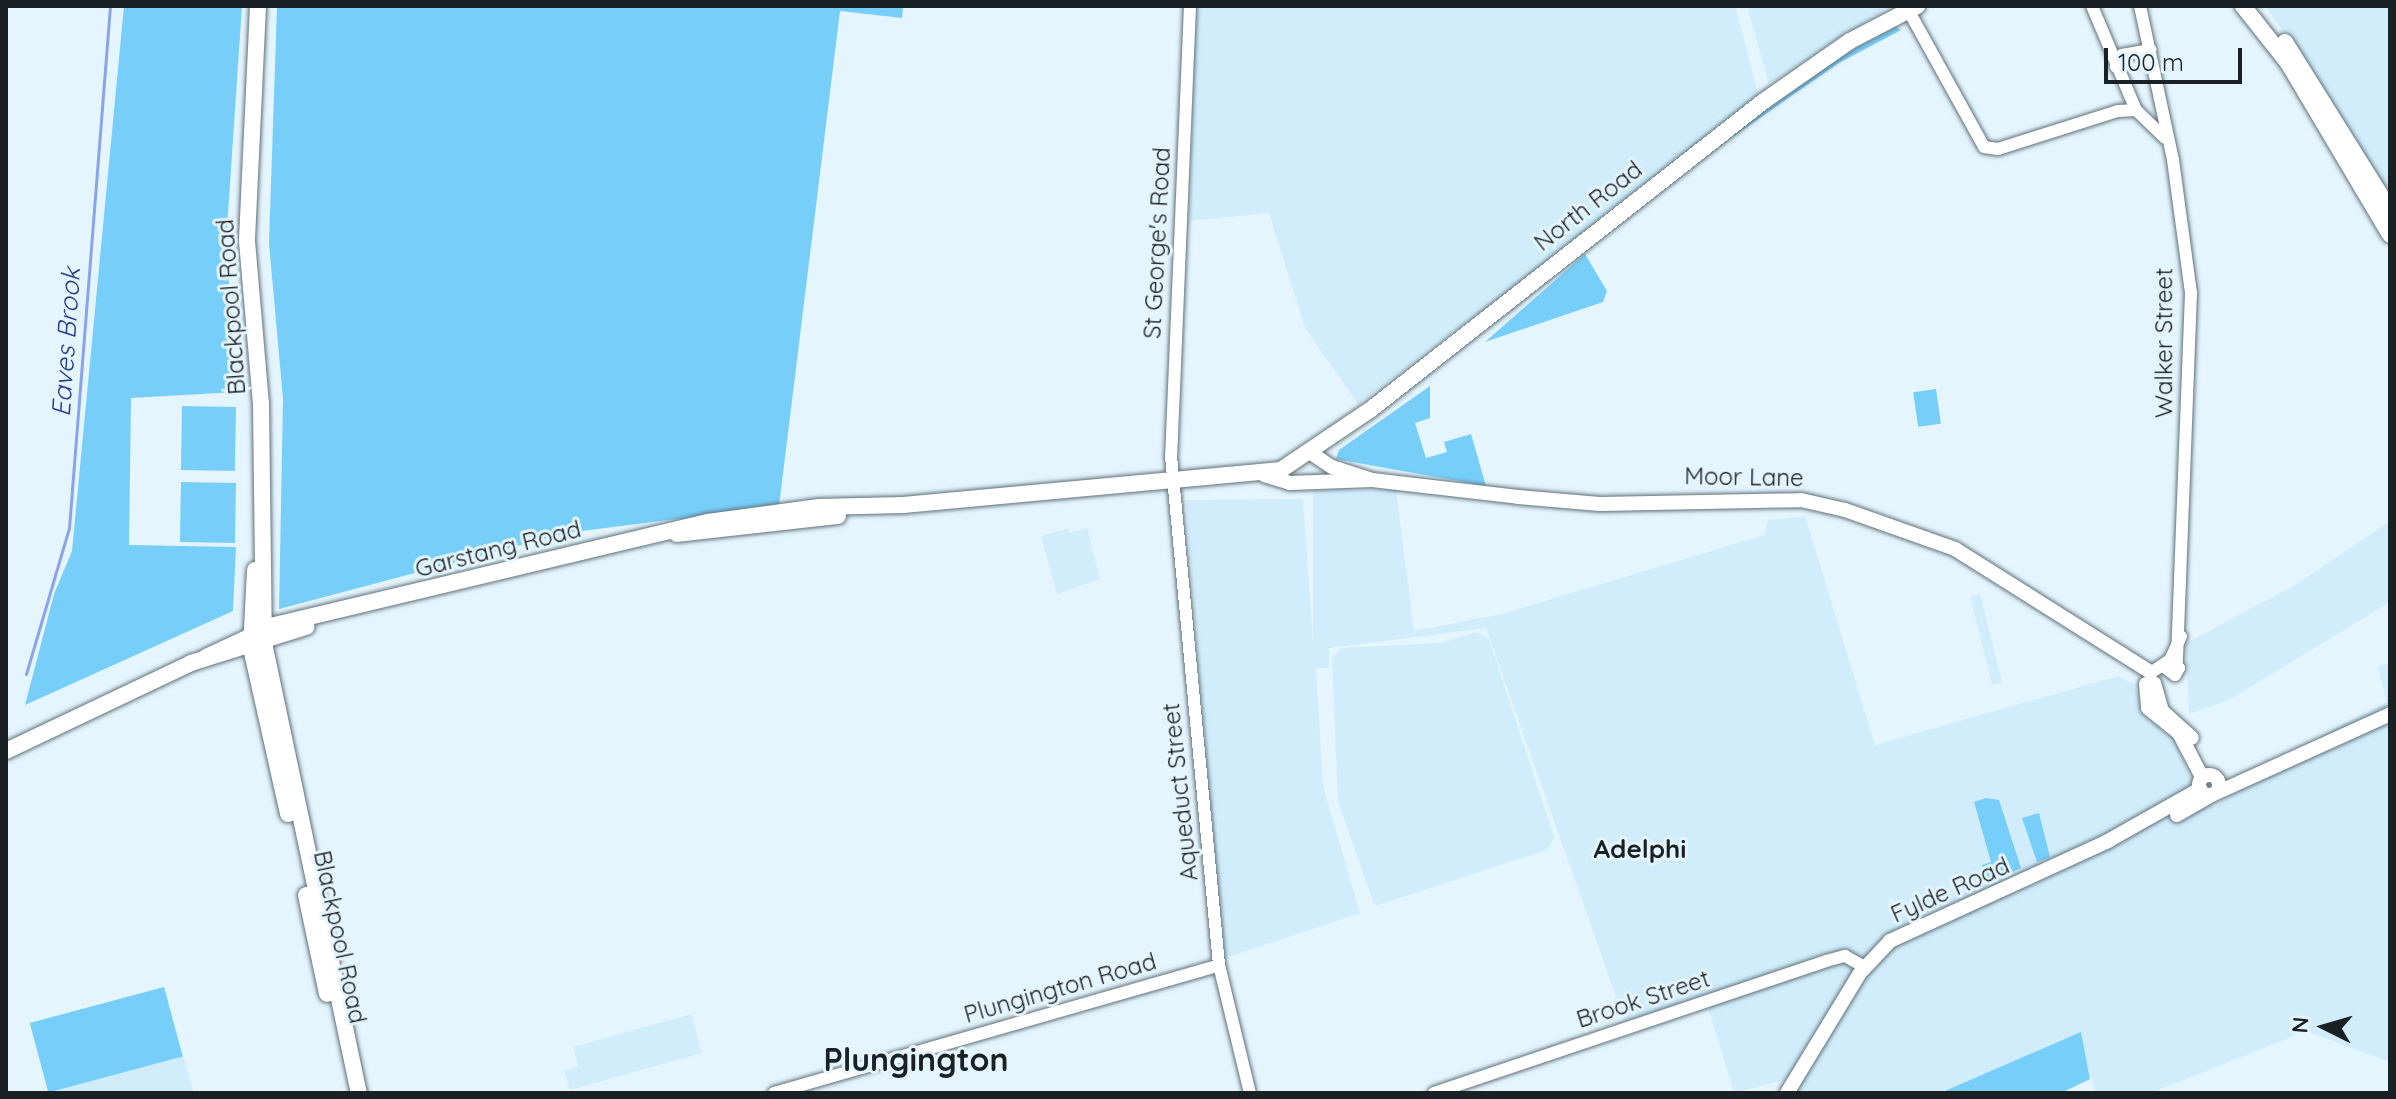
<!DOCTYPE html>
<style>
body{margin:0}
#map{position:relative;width:2396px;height:1099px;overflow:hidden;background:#e5f5fd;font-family:Quicksand,sans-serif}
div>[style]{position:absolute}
.built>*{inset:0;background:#d1edfc;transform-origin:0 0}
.green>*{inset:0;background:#77cff9;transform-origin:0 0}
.stream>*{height:3px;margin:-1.5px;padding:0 1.5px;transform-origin:1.5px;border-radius:1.5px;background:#8ba3e8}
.roads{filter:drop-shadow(0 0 2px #5f717a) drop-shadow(0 0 2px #5f717a)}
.minor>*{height:12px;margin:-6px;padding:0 6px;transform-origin:6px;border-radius:6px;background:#fff}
.major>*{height:14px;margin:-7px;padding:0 7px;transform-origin:7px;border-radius:7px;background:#fff}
.major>.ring{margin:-7px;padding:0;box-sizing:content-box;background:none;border:14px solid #fff;border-radius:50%}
.highway>*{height:16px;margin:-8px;padding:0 8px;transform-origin:8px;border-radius:8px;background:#fff}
span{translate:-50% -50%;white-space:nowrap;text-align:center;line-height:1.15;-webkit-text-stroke:6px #e5f5fd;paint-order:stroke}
.street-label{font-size:24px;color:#1a2125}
.water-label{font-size:26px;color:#2b3e8e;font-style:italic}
.neighbourhood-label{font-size:26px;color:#1a2125;font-weight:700}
.district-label{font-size:32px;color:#1a2125;font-weight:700}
.frame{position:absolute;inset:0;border:8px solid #1a2125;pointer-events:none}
.north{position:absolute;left:2284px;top:987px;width:80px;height:80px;-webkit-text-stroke:6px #e5f5fd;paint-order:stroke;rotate:275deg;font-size:22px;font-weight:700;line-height:32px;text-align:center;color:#1a2125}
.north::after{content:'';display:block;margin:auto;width:28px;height:36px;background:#1a2125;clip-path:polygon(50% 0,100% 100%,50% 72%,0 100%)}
.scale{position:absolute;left:2104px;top:48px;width:138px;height:36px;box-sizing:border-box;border:4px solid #1a2125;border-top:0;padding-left:10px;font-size:24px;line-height:28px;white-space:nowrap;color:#1a2125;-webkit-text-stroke:6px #e5f5fd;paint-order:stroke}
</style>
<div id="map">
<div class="built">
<i style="clip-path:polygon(1195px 6px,1735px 6px,1760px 101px,1358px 404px,1305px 328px,1269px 213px,1190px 221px)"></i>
<i style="clip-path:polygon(1747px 6px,1890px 6px,1769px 84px)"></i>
<i style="clip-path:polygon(2265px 6px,2390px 6px,2390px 195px,2327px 92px)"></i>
<i style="clip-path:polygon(1313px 490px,1396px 490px,1414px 631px,1502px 614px,1764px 535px,1768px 520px,1805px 516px,1875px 745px,2118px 676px,2134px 684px,2145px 718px,2174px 739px,2197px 794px,2215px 806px,2341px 725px,2387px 702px,2378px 667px,2390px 662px,2390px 1062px,2306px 1031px,2151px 1093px,2095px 1093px,2079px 1034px,1939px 1093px,1796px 1093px,1809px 1066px,1785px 1080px,1734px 1093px,1705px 997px,1625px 1022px,1486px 628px,1329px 648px,1329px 668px,1316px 668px,1323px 786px,1360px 913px,1222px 959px,1186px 500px,1303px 499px,1313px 641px)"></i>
<i style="clip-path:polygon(2390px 521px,2390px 602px,2229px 700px,2189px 714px,2186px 643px,2297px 584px)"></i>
<i style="clip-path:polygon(1069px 528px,1070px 533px,1087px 528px,1100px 579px,1057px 594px,1041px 536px)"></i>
<i style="left:1980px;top:594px;width:91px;height:10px;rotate:76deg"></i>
<i style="clip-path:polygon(1476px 632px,1489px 639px,1554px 837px,1547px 850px,1375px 906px,1338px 802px,1332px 659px,1341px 648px,1441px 643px)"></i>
<i style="clip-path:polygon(164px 987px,194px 1093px,51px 1093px,32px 1029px)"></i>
<i style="clip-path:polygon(691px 1014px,702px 1053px,570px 1090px,564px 1071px,578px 1066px,573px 1047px)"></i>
</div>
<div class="green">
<i style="clip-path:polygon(124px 6px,242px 6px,226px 243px,237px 392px,131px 398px,129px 545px,236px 547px,233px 611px,25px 705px,54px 594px,72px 551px)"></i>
<i style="clip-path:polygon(277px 6px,903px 6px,902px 18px,840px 11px,779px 506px,566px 533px,279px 609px,283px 399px,269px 243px)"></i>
<i style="clip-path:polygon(1896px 27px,1901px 30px,1839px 63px,1669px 181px,1839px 57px)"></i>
<i style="clip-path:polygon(1585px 254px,1607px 291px,1603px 302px,1485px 342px)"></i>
<i style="clip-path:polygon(1430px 386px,1430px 418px,1415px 423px,1426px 458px,1447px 452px,1444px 442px,1471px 434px,1486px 486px,1336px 459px,1339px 450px)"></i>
<i style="left:1936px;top:389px;width:35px;height:23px;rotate:82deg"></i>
<i style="left:182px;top:406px;width:54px;height:64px;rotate:1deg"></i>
<i style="left:181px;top:482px;width:55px;height:60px;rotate:1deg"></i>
<i style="clip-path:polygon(1986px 798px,1999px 800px,2021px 868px,1987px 883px,1982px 865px,1991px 862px,1974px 802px)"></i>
<i style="clip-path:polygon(2039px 813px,2050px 857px,2037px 862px,2022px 818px)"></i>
<i style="left:164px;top:987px;width:72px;height:139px;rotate:75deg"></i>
<i style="clip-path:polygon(2081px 1032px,2090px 1079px,2061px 1093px,1940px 1093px)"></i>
</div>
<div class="stream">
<i style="left:26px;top:674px;width:152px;rotate:-73.6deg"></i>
<i style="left:69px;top:528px;width:524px;rotate:-85.51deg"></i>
</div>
<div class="roads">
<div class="minor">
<i style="left:1190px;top:6px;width:450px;rotate:92.4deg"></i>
<i style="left:1171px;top:456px;width:511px;rotate:84.61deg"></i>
<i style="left:1219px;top:965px;width:132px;rotate:76.4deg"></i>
<i style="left:1906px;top:6px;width:161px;rotate:61deg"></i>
<i style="left:1984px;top:147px;width:14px;rotate:8deg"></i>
<i style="left:1998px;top:149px;width:126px;rotate:-17.6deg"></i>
<i style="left:2118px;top:111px;width:18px;rotate:-3deg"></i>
<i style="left:2136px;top:110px;width:40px;rotate:44deg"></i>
<i style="left:2092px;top:6px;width:113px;rotate:67.1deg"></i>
<i style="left:2140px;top:6px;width:157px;rotate:77.9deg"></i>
<i style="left:2173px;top:160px;width:134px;rotate:82.3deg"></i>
<i style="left:2191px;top:293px;width:370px;rotate:92.2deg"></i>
<i style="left:2116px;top:67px;width:13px;rotate:-63deg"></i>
<i style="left:2122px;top:55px;width:29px;rotate:-10deg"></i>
<i style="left:2163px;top:666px;width:15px;rotate:37deg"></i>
<i style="left:2175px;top:675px;width:8px;rotate:-60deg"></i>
<i style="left:2179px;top:668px;width:10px;rotate:-127deg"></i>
<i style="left:2152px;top:672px;width:22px;rotate:-34deg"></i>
<i style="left:2170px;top:660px;width:26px;rotate:-65deg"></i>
<i style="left:774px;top:1093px;width:463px;rotate:-16deg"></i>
<i style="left:1434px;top:1093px;width:414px;rotate:-18.6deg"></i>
<i style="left:1826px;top:961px;width:20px;rotate:-15deg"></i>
<i style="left:1845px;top:956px;width:23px;rotate:29deg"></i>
</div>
<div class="major">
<i style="left:1311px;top:453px;width:25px;rotate:34deg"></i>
<i style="left:1332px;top:467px;width:42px;rotate:18deg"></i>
<i style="left:1372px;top:480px;width:147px;rotate:6.6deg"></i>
<i style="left:1518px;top:497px;width:82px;rotate:4.9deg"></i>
<i style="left:1600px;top:504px;width:201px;rotate:-1.1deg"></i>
<i style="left:1801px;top:500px;width:45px;rotate:12.8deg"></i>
<i style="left:1845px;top:510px;width:117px;rotate:19.5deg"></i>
<i style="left:1955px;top:549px;width:231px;rotate:32.2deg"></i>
<i style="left:1264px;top:475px;width:27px;rotate:17deg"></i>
<i style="left:1290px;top:483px;width:82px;rotate:-2.1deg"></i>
<i style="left:2154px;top:683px;width:29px;rotate:74deg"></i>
<i style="left:2162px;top:711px;width:40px;rotate:42deg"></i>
<i style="left:2146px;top:684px;width:24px;rotate:85deg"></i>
<i style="left:2148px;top:708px;width:40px;rotate:39deg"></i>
<i style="left:2179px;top:733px;width:50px;rotate:62.4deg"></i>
<i class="ring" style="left:2199px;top:775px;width:6px;height:6px"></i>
<i style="left:2214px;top:794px;width:193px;rotate:-24.4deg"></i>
<i style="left:2177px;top:815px;width:39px;rotate:-30deg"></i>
<i style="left:1787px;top:1093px;width:140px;rotate:-58.7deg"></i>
<i style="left:1860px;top:973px;width:44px;rotate:-46.8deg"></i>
<i style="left:1890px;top:941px;width:240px;rotate:-24.6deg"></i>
<i style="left:2108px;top:841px;width:106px;rotate:-29.5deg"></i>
</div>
<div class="highway">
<i style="left:258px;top:6px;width:235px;rotate:92.7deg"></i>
<i style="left:247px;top:241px;width:164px;rotate:85.1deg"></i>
<i style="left:261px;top:404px;width:239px;rotate:89.3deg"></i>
<i style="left:264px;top:643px;width:460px;rotate:78.1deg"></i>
<i style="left:2243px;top:6px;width:73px;rotate:51.7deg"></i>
<i style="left:2288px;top:63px;width:200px;rotate:59.3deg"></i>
<i style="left:2285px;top:42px;width:198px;rotate:58deg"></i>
<i style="left:677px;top:534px;width:162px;rotate:-6.4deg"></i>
<i style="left:255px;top:570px;width:78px;rotate:92.9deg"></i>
<i style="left:251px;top:648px;width:170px;rotate:77.4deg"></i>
<i style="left:206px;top:657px;width:76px;rotate:-24.9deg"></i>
<i style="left:275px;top:625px;width:445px;rotate:-13.4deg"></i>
<i style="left:708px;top:522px;width:112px;rotate:-7.7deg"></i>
<i style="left:819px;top:507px;width:84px;rotate:-1.4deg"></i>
<i style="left:903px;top:505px;width:380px;rotate:-5.3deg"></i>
<i style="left:1281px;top:470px;width:107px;rotate:-34deg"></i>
<i style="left:1370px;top:410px;width:501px;rotate:-38.11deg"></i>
<i style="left:1764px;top:101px;width:105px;rotate:-34.9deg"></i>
<i style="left:1850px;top:41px;width:76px;rotate:-27.6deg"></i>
<i style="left:6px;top:751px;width:205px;rotate:-25.4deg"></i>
<i style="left:191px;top:663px;width:121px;rotate:-17.4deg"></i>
<i style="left:306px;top:895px;width:101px;rotate:78deg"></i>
</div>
</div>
<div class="street-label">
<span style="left:1588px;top:206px;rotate:-38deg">North Road</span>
<span style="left:1157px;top:243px;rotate:-87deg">St George's Road</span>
<span style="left:231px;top:307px;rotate:-94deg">Blackpool Road</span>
<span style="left:2164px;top:343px;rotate:-90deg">Walker Street</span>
<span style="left:1744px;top:477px;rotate:1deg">Moor Lane</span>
<span style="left:498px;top:549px;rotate:-14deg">Garstang Road</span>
<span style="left:1180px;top:792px;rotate:-96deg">Aqueduct Street</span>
<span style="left:1950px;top:890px;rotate:-24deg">Fylde Road</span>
<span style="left:340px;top:937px;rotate:78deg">Blackpool Road</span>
<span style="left:1060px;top:988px;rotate:-16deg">Plungington Road</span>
<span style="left:1643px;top:999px;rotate:-18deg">Brook Street</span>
</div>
<div class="water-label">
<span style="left:66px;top:342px;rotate:-86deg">Eaves Brook</span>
</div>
<div class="neighbourhood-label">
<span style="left:1640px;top:849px">Adelphi</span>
</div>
<div class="district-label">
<span style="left:916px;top:1059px">Plungington</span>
</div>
<div class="frame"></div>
<div class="north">N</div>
<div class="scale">100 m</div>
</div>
